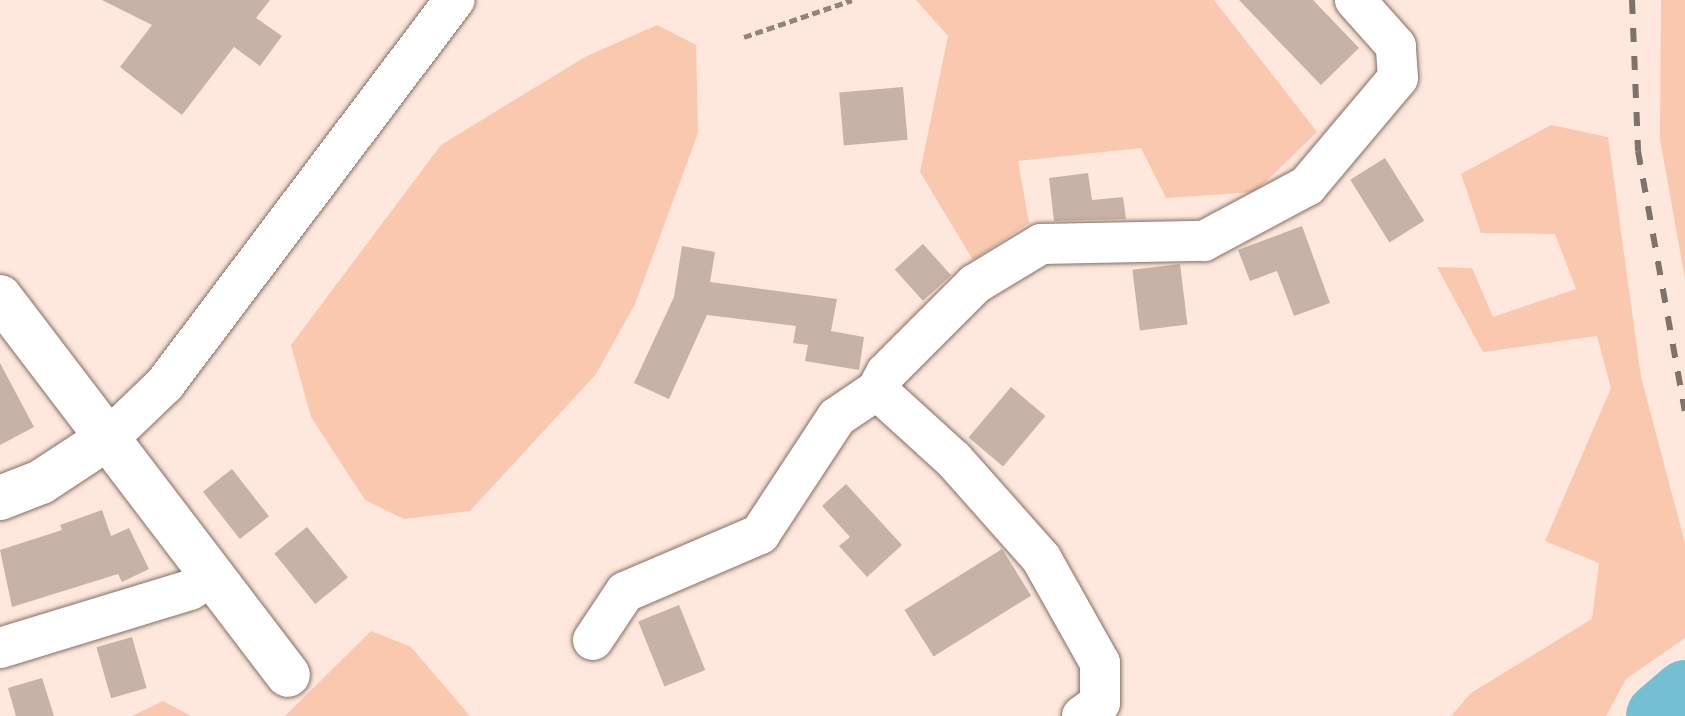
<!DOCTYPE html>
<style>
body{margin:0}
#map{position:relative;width:1685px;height:716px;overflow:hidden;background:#fee7dc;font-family:"PT Sans Narrow",sans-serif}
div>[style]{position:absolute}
.green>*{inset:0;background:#fac8ae}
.river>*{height:66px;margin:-33px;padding:0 33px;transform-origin:33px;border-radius:33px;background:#74c0d2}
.building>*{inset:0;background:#c7b2a7;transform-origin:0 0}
.path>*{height:5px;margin-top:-2.5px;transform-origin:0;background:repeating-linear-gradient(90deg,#92837b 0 8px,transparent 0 12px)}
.roads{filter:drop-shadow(0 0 2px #826e64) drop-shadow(0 0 2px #826e64)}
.street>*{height:40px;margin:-20px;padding:0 20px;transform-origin:20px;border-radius:20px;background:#fff}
.secondary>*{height:44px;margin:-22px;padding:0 22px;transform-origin:22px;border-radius:22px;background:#fff}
.rail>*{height:6px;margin-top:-3px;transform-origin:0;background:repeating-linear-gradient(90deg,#80726b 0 14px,transparent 0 28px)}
span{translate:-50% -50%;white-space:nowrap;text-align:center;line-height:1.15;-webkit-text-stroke:6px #fff;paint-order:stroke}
</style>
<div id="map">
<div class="green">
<i style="clip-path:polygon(916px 0,1214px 0,1317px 132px,1255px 192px,1166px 198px,1141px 148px,1018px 161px,1029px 223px,973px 260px,920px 172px,948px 36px)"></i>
<i style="clip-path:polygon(1661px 0,1685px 0,1685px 279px,1660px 139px)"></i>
<i style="clip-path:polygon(657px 25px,696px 45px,698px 133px,635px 304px,596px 374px,470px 511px,404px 519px,365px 500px,311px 417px,291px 345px,441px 145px,585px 57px)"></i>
<i style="clip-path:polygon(1551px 125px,1608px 137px,1641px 377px,1685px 543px,1685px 638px,1626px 679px,1606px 716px,1451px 716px,1471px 693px,1592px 619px,1599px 563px,1545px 541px,1611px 388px,1597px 336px,1483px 352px,1437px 267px,1472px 268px,1493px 317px,1576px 289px,1555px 234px,1481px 233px,1461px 174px)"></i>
<i style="clip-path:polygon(371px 631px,411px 647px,470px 716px,285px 716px)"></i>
<i style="clip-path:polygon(163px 701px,191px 716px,132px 716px)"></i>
</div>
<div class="river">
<i style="left:1659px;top:716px;width:35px;rotate:-41deg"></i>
</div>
<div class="building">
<i style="clip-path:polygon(102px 0,270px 0,256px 18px,282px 36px,260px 66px,234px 47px,182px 115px,120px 67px,152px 25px)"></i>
<i style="clip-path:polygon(1239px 0,1313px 0,1359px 48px,1321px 85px)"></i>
<i style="left:903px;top:87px;width:53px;height:64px;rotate:85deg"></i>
<i style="left:1385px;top:158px;width:74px;height:41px;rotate:58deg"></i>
<i style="clip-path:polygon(1088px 173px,1092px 200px,1123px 197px,1126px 219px,1054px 221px,1049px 178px)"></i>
<i style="clip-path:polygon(1302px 226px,1330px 303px,1294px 316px,1277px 271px,1250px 281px,1238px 250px)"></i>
<i style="left:923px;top:244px;width:42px;height:38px;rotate:48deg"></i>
<i style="clip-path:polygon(682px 246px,715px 252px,710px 282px,837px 299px,831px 331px,864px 337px,859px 370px,805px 361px,808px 345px,793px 343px,796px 326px,707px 315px,669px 399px,634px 383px,674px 297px)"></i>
<i style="left:1180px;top:264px;width:61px;height:48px;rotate:83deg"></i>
<i style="clip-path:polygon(0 363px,34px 427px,0 445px)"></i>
<i style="left:1011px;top:387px;width:45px;height:66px;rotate:40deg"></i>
<i style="left:232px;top:469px;width:60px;height:37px;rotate:52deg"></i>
<i style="clip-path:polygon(846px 484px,902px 545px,867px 577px,839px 546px,850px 537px,822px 506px)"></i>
<i style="clip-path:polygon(102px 510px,111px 536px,129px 528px,149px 569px,122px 582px,118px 574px,12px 607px,0 550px,62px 530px,60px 525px)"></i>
<i style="left:307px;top:527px;width:65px;height:42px;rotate:51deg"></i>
<i style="left:1002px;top:549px;width:55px;height:115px;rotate:58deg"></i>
<i style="left:679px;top:605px;width:70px;height:44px;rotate:68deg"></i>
<i style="left:132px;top:637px;width:53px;height:37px;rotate:74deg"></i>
<i style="clip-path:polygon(42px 678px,54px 716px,16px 716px,8px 688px)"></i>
</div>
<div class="path">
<i style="left:744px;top:37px;width:114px;rotate:-18.9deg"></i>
</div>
<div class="roads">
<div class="street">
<i style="left:111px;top:436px;width:75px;rotate:-43.9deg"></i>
<i style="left:165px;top:384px;width:481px;rotate:-53deg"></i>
<i style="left:593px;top:640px;width:58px;rotate:-56.3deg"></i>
<i style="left:625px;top:592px;width:147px;rotate:-23.2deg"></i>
<i style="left:760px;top:534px;width:140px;rotate:-56.7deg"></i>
<i style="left:837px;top:417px;width:48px;rotate:-34deg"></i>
<i style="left:0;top:648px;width:199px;rotate:-17deg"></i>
<i style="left:190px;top:590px;width:27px;rotate:-33deg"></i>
<i style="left:1082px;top:716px;width:22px;rotate:-36deg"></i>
<i style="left:1100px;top:703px;width:40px;rotate:-90deg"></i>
<i style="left:1100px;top:663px;width:120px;rotate:-119.3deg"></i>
<i style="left:1041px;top:558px;width:131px;rotate:-131.6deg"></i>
<i style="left:954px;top:460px;width:104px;rotate:-137.7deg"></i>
<i style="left:877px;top:390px;width:19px;rotate:-62deg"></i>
<i style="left:886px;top:373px;width:126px;rotate:-45deg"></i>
<i style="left:975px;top:284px;width:77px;rotate:-31.2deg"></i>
<i style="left:1041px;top:244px;width:163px;rotate:-1.1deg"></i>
<i style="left:1204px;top:241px;width:117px;rotate:-28.1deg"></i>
<i style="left:1307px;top:186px;width:141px;rotate:-49.9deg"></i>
<i style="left:1398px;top:78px;width:32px;rotate:-94deg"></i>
<i style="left:1396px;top:46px;width:62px;rotate:-131.7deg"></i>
</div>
<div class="secondary">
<i style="left:0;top:297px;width:475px;rotate:52.7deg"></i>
<i style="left:0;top:498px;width:44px;rotate:-21.3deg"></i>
<i style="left:41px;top:482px;width:84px;rotate:-33.3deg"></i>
</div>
</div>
<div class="rail">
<i style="left:1632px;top:0;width:151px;rotate:87.7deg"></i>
<i style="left:1638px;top:151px;width:264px;rotate:79.8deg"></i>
</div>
</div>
